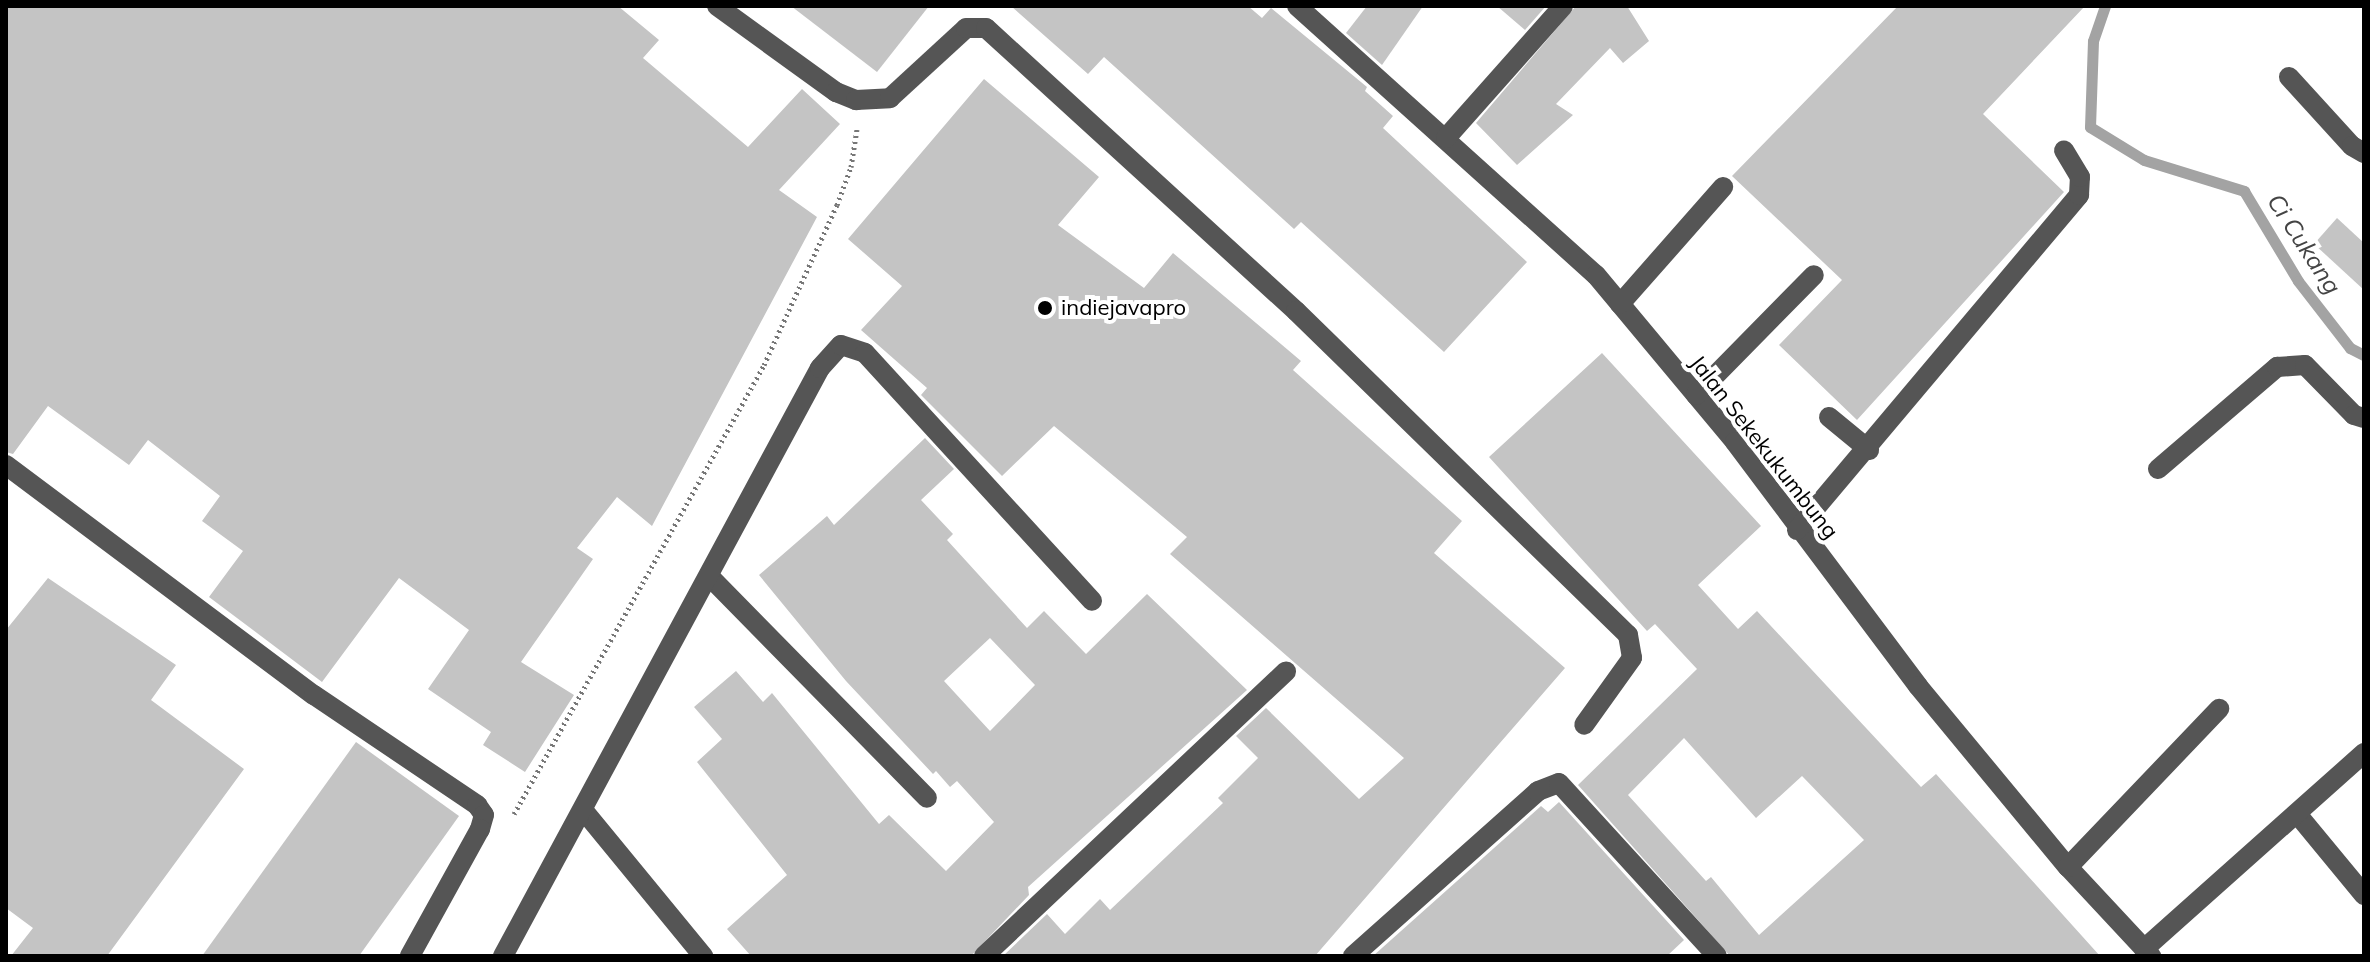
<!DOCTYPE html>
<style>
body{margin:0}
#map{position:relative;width:2370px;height:962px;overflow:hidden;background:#fff;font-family:Mulish,sans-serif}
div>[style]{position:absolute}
.stream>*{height:11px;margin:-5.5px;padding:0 5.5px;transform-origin:5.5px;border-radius:5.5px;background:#a3a3a3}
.building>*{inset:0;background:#c4c4c4}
.path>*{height:5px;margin-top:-2.5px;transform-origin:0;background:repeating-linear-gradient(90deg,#777 0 2px,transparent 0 6px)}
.minor>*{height:20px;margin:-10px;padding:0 10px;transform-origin:10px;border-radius:10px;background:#555}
.dots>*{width:22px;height:22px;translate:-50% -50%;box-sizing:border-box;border:4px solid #fff;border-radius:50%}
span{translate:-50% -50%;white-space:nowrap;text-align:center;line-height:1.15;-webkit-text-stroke:8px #fff;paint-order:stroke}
.poi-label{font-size:22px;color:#000}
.left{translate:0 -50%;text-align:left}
.street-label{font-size:22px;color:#000}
.water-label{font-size:24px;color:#444;font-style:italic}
.frame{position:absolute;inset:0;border:8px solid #000;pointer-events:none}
</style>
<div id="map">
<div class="stream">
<i style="left:2105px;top:6px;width:37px;rotate:109deg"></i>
<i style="left:2093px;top:41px;width:86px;rotate:92deg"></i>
<i style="left:2090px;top:127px;width:63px;rotate:31.4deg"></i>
<i style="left:2144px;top:160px;width:105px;rotate:17.2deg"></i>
<i style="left:2244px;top:191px;width:105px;rotate:59deg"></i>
<i style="left:2298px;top:281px;width:85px;rotate:52.2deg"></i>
<i style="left:2350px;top:348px;width:16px;rotate:27deg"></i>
</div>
<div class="building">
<i style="clip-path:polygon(6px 6px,618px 6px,659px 40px,643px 58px,748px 147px,802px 89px,840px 124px,779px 190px,817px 217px,652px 526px,617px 497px,577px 548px,593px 559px,521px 662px,574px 695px,525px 772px,483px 745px,491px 732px,428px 689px,469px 630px,399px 578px,322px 682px,209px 597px,243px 551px,202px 521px,220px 496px,148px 440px,129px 465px,48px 406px,13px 454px,6px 452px)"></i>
<i style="clip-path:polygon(791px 6px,929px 6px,877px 72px)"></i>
<i style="clip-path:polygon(1011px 6px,1248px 6px,1262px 18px,1271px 8px,1367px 87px,1365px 91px,1393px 116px,1383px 128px,1527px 262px,1444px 352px,1301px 222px,1294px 229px,1104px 57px,1088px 74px)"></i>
<i style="clip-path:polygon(1367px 6px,1423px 6px,1382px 65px,1346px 33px)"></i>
<i style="clip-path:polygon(1497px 6px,1546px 6px,1525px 30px)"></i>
<i style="clip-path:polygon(1576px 6px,1627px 6px,1649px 41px,1623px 63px,1610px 48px,1556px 104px,1573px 115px,1517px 165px,1476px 123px)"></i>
<i style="clip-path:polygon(1898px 6px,2085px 6px,1983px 114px,2064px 192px,1857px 420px,1779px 345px,1842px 280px,1732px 176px)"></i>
<i style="clip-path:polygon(984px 79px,1099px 177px,1058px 225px,1144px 288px,1173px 253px,1301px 361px,1293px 370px,1462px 521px,1434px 553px,1565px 668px,1315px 956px,1003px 956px,1047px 914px,1065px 934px,1100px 899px,1110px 910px,1223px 803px,1218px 798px,1258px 758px,1236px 736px,1266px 708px,1359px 799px,1404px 758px,1170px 554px,1187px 537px,1054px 426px,1002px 476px,921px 395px,927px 388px,861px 330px,902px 286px,848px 239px)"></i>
<i style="clip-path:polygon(2337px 218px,2364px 243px,2364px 290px,2314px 244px)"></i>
<i style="clip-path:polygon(evenodd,1602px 353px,1761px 526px,1698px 585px,1738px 629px,1757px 611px,1921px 787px,1936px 774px,2100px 956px,1730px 956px,1578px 785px,1697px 669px,1655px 624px,1647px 631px,1489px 457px,1602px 353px,1684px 738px,1756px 818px,1802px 776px,1864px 840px,1759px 935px,1711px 877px,1706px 881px,1628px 795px,1684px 738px)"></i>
<i style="clip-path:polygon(evenodd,925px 438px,954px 469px,921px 500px,953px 534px,947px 540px,1027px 628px,1044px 611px,1086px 654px,1147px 594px,1247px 690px,1028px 887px,1029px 895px,971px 956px,751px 956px,727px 929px,787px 875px,697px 762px,722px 739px,694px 707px,736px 671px,763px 702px,772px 693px,879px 824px,889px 815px,946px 871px,994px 822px,957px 781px,950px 787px,936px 771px,933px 774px,846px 681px,759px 575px,827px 516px,834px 525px,925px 438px,990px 638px,1035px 685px,990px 731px,944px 681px,990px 638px)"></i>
<i style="clip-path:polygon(48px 578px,176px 665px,151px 700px,244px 769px,107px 956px,11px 956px,33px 928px,6px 908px,6px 630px)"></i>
<i style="clip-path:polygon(356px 742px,459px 816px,359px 956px,202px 956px)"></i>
<i style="clip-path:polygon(1559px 802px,1684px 940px,1667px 956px,1373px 956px,1541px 806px,1548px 812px)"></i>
</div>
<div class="path">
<i style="left:514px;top:814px;width:514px;rotate:-60.89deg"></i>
<i style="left:764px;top:365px;width:176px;rotate:-65.5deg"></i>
<i style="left:837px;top:205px;width:40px;rotate:-69.8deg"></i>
<i style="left:851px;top:167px;width:38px;rotate:-81deg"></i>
</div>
<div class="minor">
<i style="left:717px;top:6px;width:147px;rotate:35.9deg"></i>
<i style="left:836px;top:92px;width:22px;rotate:22deg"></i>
<i style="left:856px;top:100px;width:34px;rotate:-3deg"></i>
<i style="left:890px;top:98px;width:103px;rotate:-42.6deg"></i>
<i style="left:966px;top:28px;width:20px"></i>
<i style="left:986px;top:28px;width:420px;rotate:42.4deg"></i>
<i style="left:1296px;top:311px;width:464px;rotate:44.3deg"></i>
<i style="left:1628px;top:635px;width:23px;rotate:80deg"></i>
<i style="left:1632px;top:658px;width:82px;rotate:125.6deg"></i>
<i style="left:1297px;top:6px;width:402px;rotate:42deg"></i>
<i style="left:1596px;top:275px;width:217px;rotate:50.2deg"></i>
<i style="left:1735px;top:442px;width:305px;rotate:53.1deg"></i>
<i style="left:1918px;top:686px;width:235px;rotate:50.4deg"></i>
<i style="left:2068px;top:867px;width:122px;rotate:47deg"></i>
<i style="left:2289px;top:77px;width:93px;rotate:47.6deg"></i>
<i style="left:2352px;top:146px;width:14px;rotate:30deg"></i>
<i style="left:1446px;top:138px;width:176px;rotate:-48.4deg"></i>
<i style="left:1620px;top:304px;width:156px;rotate:-48.6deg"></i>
<i style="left:1696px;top:395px;width:168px;rotate:-45.5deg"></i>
<i style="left:1829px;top:417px;width:52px;rotate:39.5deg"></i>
<i style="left:6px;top:465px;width:384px;rotate:36.8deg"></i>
<i style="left:314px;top:695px;width:197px;rotate:34deg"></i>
<i style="left:477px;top:805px;width:12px;rotate:55deg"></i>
<i style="left:484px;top:815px;width:15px;rotate:106deg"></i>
<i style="left:480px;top:829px;width:145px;rotate:118.9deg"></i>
<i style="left:2158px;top:469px;width:157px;rotate:-40.6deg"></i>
<i style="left:2277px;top:367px;width:28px;rotate:-4deg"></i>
<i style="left:2305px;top:365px;width:70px;rotate:45.6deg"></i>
<i style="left:2354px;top:415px;width:10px;rotate:17deg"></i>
<i style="left:1797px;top:530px;width:438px;rotate:-49.9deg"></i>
<i style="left:2079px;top:195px;width:18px;rotate:-87deg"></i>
<i style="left:2080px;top:177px;width:31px;rotate:-121deg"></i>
<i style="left:711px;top:578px;width:308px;rotate:45.5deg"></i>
<i style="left:584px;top:811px;width:188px;rotate:50.6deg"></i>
<i style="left:2298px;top:815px;width:104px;rotate:50.5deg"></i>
<i style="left:2068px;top:867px;width:219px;rotate:-46.3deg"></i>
<i style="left:2144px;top:949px;width:295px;rotate:-41.7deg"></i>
<i style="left:503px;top:956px;width:668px;rotate:-61.67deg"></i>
<i style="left:820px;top:368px;width:31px;rotate:-48deg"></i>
<i style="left:841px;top:345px;width:25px;rotate:18deg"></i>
<i style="left:865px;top:353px;width:336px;rotate:47.5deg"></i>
<i style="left:984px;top:956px;width:415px;rotate:-43.3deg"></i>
<i style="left:1353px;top:956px;width:248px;rotate:-41.7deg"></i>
<i style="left:1538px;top:791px;width:22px;rotate:-21deg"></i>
<i style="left:1559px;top:783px;width:234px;rotate:47.6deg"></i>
</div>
<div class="dots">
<i style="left:1045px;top:308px;background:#000"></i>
</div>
<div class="poi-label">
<span class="left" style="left:1061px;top:308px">indiejavapro</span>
</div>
<div class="street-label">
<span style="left:1764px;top:447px;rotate:52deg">Jalan Sekekukumbung</span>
</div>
<div class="water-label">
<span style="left:2304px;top:244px;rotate:57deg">Ci Cukang</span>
</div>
<div class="frame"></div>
</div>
